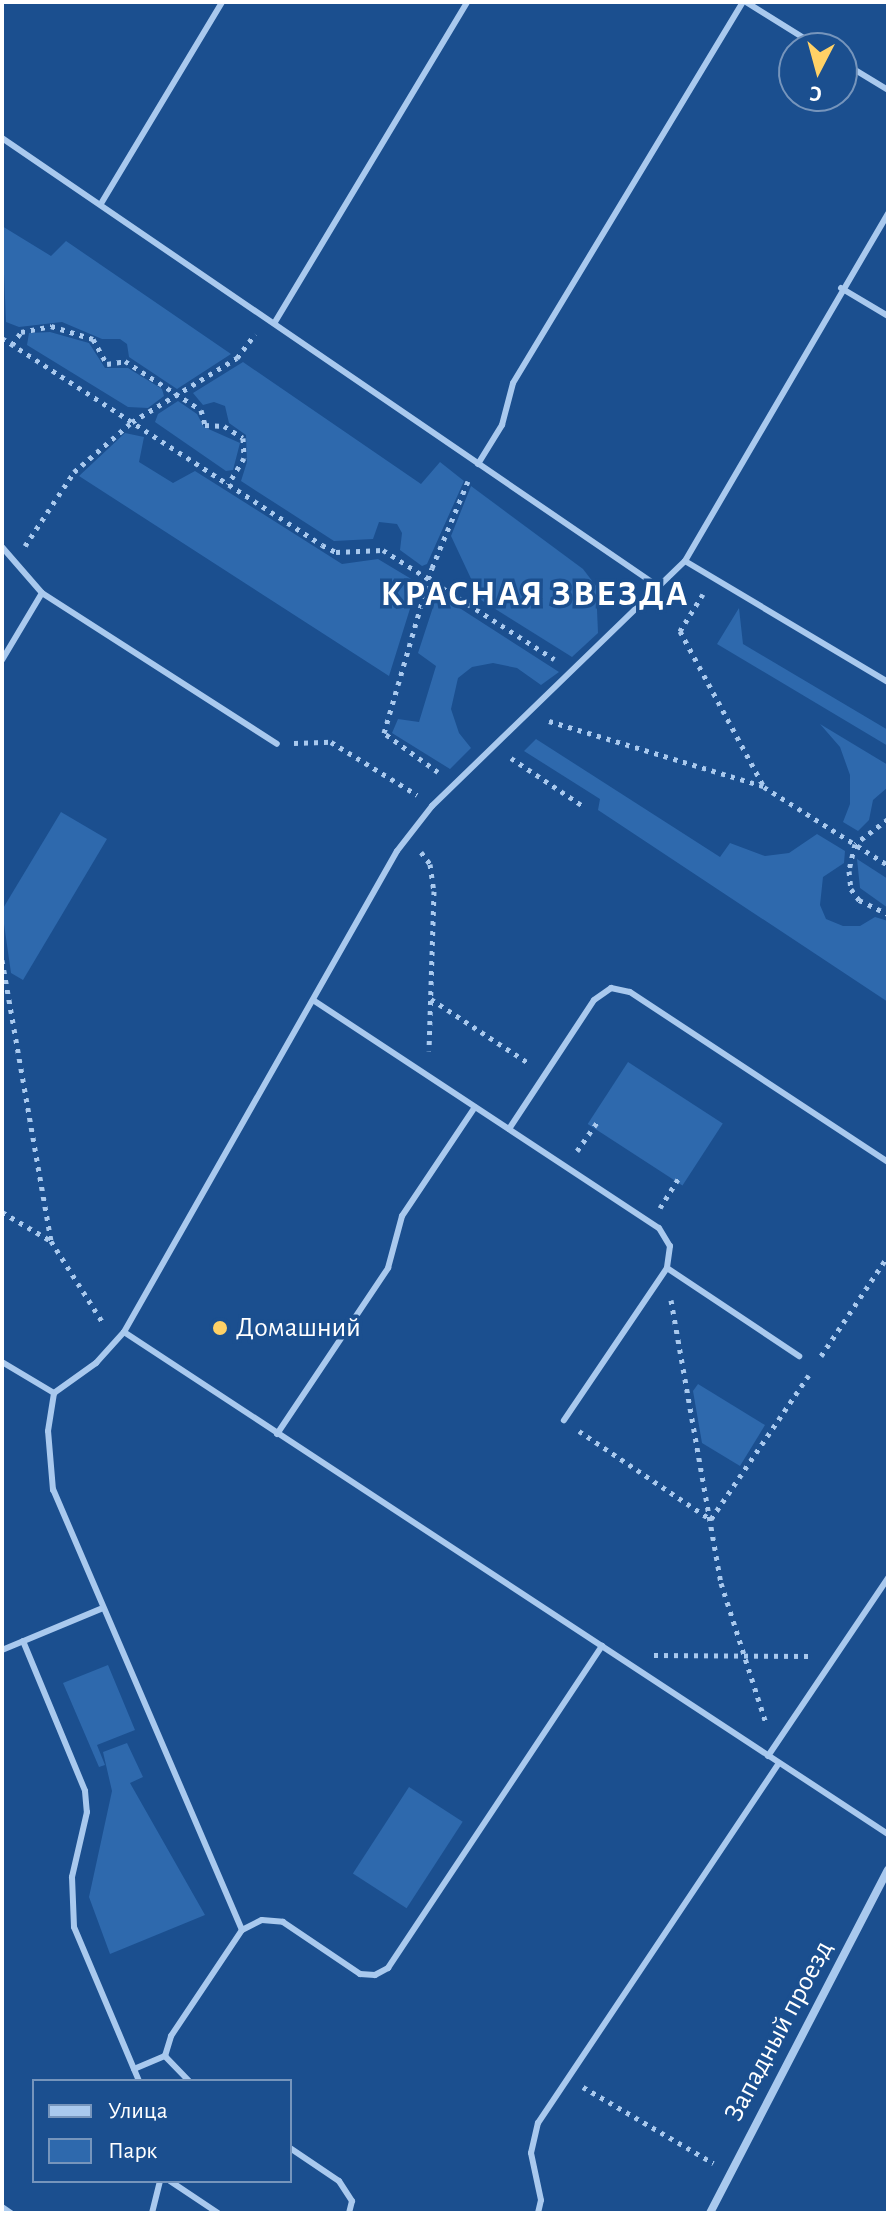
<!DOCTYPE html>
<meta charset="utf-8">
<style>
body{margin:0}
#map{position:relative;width:890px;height:2215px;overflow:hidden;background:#1b4f8f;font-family:"Alegreya Sans",sans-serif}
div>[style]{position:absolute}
.green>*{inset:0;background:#2e69ad;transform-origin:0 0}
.path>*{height:5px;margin-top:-2.5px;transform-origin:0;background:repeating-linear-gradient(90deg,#a9c9ee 0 4px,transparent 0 10px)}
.service>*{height:6px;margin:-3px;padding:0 3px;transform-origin:3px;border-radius:3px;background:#a9c9ee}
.minor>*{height:8px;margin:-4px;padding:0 4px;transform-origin:4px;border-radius:4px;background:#a9c9ee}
.dots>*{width:22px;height:22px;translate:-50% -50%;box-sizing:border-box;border:4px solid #1b4f8f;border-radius:50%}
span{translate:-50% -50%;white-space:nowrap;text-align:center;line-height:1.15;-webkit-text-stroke:7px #1b4f8f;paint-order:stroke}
.poi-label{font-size:28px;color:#fff}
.left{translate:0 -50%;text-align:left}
.street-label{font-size:28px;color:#fff}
.district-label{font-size:36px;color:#fff;font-weight:700;letter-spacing:2px}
.frame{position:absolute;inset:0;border:4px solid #fff;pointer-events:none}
.legend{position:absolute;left:32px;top:2079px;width:260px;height:104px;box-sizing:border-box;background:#1b4f8f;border:2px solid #7695bc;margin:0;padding:10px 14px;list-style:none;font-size:24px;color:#fff}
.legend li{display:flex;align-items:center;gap:16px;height:40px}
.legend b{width:40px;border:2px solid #7695bc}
.north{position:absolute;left:778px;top:32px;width:80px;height:80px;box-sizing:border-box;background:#1b4f8f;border:2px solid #7695bc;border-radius:50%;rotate:186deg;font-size:22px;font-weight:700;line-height:32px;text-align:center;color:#fff}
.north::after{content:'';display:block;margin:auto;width:28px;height:36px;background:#ffd166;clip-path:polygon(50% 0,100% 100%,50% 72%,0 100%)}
</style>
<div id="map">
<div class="green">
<i style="clip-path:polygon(2px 226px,51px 256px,66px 241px,231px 354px,177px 389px,129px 357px,127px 344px,120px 339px,102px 339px,62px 322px,19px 327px,6px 322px)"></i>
<i style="clip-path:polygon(50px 332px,89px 343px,105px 368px,128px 368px,162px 389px,164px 396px,148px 408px,128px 407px,27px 345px,29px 333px)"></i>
<i style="clip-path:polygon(243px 362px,421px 484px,440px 462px,464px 481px,427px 564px,422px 566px,400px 550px,402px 533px,397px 524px,379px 522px,373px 539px,334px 541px,241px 481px,247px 462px,246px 435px,229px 423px,225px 406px,214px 402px,203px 405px,193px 393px)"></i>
<i style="clip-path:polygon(178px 401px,197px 414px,204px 427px,240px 443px,233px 470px,226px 471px,155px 422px,158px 414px)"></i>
<i style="clip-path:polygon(125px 433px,144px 437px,139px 462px,173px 483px,195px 471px,342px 564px,378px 559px,418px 583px,389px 676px,79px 476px)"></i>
<i style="clip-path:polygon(471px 486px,583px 569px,596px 586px,598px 633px,572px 657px,481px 600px,451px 536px)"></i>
<i style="clip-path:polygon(436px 598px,444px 598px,559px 672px,541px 685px,517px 668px,493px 663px,472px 667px,458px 678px,451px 709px,459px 733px,471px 748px,450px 769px,392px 733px,398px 719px,419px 722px,436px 666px,418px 653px)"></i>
<i style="clip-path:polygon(739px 608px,743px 644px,888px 730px,888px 746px,717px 644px)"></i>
<i style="clip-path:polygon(820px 724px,888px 765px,888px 787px,873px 800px,869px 820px,858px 831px,843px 822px,850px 804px,850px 775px,840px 747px)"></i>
<i style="clip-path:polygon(536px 739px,720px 857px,730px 843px,765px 856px,789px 853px,817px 834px,845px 851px,844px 863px,823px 877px,820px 905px,826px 919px,843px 926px,860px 926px,875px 917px,888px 921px,888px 1002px,598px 810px,600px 799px,524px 751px)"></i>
<i style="clip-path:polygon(61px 812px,107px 839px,23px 980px,11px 973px,2px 910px)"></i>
<i style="clip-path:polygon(857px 859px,888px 879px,888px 908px,860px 888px)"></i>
<i style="left:628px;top:1062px;width:113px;height:74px;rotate:33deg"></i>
<i style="clip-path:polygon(698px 1384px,765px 1425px,740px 1466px,702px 1443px,693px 1391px)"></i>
<i style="clip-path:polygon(108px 1665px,135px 1730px,97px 1745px,105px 1765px,99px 1767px,63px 1683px)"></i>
<i style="clip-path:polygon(127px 1743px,143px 1777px,130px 1783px,205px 1915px,110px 1954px,89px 1897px,112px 1791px,103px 1752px)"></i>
<i style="left:409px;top:1787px;width:64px;height:103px;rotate:33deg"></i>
</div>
<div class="path">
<i style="left:2px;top:338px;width:381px;rotate:32.9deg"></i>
<i style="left:322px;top:545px;width:16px;rotate:27deg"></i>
<i style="left:336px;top:552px;width:47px;rotate:-2.4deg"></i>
<i style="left:383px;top:550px;width:203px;rotate:32.5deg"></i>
<i style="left:12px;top:345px;width:16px;rotate:-55deg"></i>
<i style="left:21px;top:332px;width:31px;rotate:-11deg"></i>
<i style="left:51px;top:326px;width:44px;rotate:17.2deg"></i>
<i style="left:93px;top:339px;width:29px;rotate:61deg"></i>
<i style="left:107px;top:364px;width:18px;rotate:-9deg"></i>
<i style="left:125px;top:361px;width:90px;rotate:32.8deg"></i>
<i style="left:201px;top:410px;width:16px;rotate:75deg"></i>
<i style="left:205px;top:425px;width:19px;rotate:3deg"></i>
<i style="left:224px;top:426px;width:22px;rotate:32deg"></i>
<i style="left:243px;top:438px;width:20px;rotate:87deg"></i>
<i style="left:244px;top:458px;width:31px;rotate:121deg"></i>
<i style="left:25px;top:546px;width:89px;rotate:-56.5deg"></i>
<i style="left:74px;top:472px;width:77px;rotate:-40.8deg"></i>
<i style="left:132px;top:422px;width:123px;rotate:-31.4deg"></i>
<i style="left:237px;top:358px;width:30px;rotate:-53deg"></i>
<i style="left:703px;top:594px;width:44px;rotate:121.9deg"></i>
<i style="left:680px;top:631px;width:177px;rotate:61.7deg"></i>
<i style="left:764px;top:787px;width:146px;rotate:32.2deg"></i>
<i style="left:549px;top:721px;width:224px;rotate:16.9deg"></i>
<i style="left:294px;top:743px;width:37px;rotate:-2deg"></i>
<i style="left:331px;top:742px;width:101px;rotate:31.6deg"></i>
<i style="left:511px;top:758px;width:87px;rotate:33.7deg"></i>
<i style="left:438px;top:772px;width:67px;rotate:-144.2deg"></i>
<i style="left:384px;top:733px;width:172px;rotate:-73.8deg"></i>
<i style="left:432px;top:568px;width:94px;rotate:-67.5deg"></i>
<i style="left:888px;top:819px;width:41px;rotate:142.9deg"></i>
<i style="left:855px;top:844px;width:28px;rotate:103deg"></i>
<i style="left:849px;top:871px;width:18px;rotate:84deg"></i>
<i style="left:851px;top:889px;width:14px;rotate:54deg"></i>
<i style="left:859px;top:900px;width:32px;rotate:26deg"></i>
<i style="left:421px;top:852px;width:15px;rotate:53deg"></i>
<i style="left:430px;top:864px;width:27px;rotate:82deg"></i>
<i style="left:434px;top:891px;width:160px;rotate:91.8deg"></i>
<i style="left:2px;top:960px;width:285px;rotate:80.1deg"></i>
<i style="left:51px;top:1241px;width:97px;rotate:57.6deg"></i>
<i style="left:431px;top:999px;width:118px;rotate:33.3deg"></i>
<i style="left:577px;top:1151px;width:35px;rotate:-55deg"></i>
<i style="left:660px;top:1208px;width:39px;rotate:-58deg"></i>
<i style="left:2px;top:1212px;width:57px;rotate:30.6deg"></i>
<i style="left:671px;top:1300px;width:287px;rotate:80deg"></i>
<i style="left:721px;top:1583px;width:147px;rotate:72.2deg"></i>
<i style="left:821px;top:1356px;width:120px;rotate:-56.2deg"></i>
<i style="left:579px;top:1431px;width:158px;rotate:33.9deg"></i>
<i style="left:711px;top:1519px;width:174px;rotate:-55.8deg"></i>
<i style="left:654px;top:1655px;width:158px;rotate:0.4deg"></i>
<i style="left:583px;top:2087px;width:151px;rotate:30.3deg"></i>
</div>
<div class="service">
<i style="left:746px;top:2px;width:87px;rotate:31.9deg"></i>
<i style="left:842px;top:62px;width:54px;rotate:31.3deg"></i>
<i style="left:2px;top:138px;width:796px;rotate:34.35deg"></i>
<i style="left:102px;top:202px;width:233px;rotate:-59deg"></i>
<i style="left:841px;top:288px;width:55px;rotate:30.8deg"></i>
<i style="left:275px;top:322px;width:373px;rotate:-59deg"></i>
<i style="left:478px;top:464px;width:46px;rotate:-58.4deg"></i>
<i style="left:502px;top:425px;width:43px;rotate:-75.3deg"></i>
<i style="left:513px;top:383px;width:445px;rotate:-58.9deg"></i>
<i style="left:2px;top:547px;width:61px;rotate:49deg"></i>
<i style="left:42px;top:593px;width:279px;rotate:32.7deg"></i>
<i style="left:685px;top:561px;width:236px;rotate:30.8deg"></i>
<i style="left:2px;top:660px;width:78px;rotate:-59.2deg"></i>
<i style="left:313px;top:1000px;width:414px;rotate:33.4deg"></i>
<i style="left:659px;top:1228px;width:21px;rotate:59deg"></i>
<i style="left:670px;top:1246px;width:22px;rotate:98deg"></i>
<i style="left:667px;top:1268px;width:184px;rotate:124.1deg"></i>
<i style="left:509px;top:1129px;width:154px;rotate:-56.6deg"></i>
<i style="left:594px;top:1000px;width:21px;rotate:-35deg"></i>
<i style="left:611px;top:988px;width:19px;rotate:12deg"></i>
<i style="left:630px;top:992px;width:309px;rotate:33.4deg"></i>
<i style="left:667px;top:1268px;width:159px;rotate:33.7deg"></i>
<i style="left:124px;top:1332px;width:914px;rotate:33.31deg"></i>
<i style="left:2px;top:1362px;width:61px;rotate:30.8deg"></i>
<i style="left:277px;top:1434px;width:200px;rotate:-56.2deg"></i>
<i style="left:388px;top:1268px;width:54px;rotate:-74.9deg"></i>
<i style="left:402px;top:1216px;width:131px;rotate:-56.2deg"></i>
<i style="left:23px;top:1641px;width:162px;rotate:67.5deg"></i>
<i style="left:85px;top:1791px;width:21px;rotate:85deg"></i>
<i style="left:87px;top:1812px;width:67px;rotate:103deg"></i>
<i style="left:72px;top:1877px;width:50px;rotate:87.7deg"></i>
<i style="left:74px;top:1927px;width:167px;rotate:67.1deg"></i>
<i style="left:2px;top:1650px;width:109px;rotate:-22.6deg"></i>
<i style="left:768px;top:1756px;width:215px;rotate:-56deg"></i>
<i style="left:242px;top:1930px;width:479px;rotate:-113.2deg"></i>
<i style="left:53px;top:1490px;width:59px;rotate:-94.8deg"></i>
<i style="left:48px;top:1431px;width:38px;rotate:-81deg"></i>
<i style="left:54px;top:1393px;width:52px;rotate:-35.5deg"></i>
<i style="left:96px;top:1363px;width:42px;rotate:-47.9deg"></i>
<i style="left:124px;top:1332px;width:553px;rotate:-60.42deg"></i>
<i style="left:397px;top:851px;width:57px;rotate:-52.1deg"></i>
<i style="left:432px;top:806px;width:352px;rotate:-44.1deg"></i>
<i style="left:685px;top:561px;width:403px;rotate:-59.7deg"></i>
<i style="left:134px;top:2069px;width:34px;rotate:-23deg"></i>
<i style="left:189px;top:2081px;width:35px;rotate:-134deg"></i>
<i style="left:165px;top:2056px;width:21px;rotate:-73deg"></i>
<i style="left:171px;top:2036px;width:128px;rotate:-56.2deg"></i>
<i style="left:242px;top:1930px;width:22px;rotate:-27deg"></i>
<i style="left:262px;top:1920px;width:21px;rotate:5deg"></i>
<i style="left:283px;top:1922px;width:93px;rotate:34deg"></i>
<i style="left:360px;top:1974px;width:15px;rotate:4deg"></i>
<i style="left:375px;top:1975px;width:15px;rotate:-28deg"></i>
<i style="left:388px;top:1968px;width:387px;rotate:-56.4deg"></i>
<i style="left:290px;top:2148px;width:59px;rotate:34deg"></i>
<i style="left:339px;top:2181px;width:24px;rotate:57deg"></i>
<i style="left:352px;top:2201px;width:12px;rotate:104deg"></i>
<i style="left:170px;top:2181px;width:58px;rotate:33.7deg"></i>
<i style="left:2px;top:2207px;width:11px;rotate:34deg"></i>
<i style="left:152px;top:2213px;width:33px;rotate:-76deg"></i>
<i style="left:538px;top:2213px;width:13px;rotate:-77deg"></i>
<i style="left:541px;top:2200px;width:48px;rotate:-102deg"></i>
<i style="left:531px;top:2153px;width:31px;rotate:-77deg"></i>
<i style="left:538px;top:2123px;width:433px;rotate:-56.2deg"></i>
</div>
<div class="minor">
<i style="left:710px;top:2213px;width:386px;rotate:-62.6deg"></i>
</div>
<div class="dots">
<i style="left:220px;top:1328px;background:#ffd166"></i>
</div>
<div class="poi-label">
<span class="left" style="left:236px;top:1328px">Домашний</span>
</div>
<div class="street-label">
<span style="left:779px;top:2031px;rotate:-62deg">Западный проезд</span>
</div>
<div class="district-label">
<span style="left:535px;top:595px">КРАСНАЯ ЗВЕЗДА</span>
</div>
<div class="frame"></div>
<ul class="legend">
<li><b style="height:10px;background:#a9c9ee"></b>Улица</li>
<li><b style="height:22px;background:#2e69ad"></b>Парк</li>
</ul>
<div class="north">С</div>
</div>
